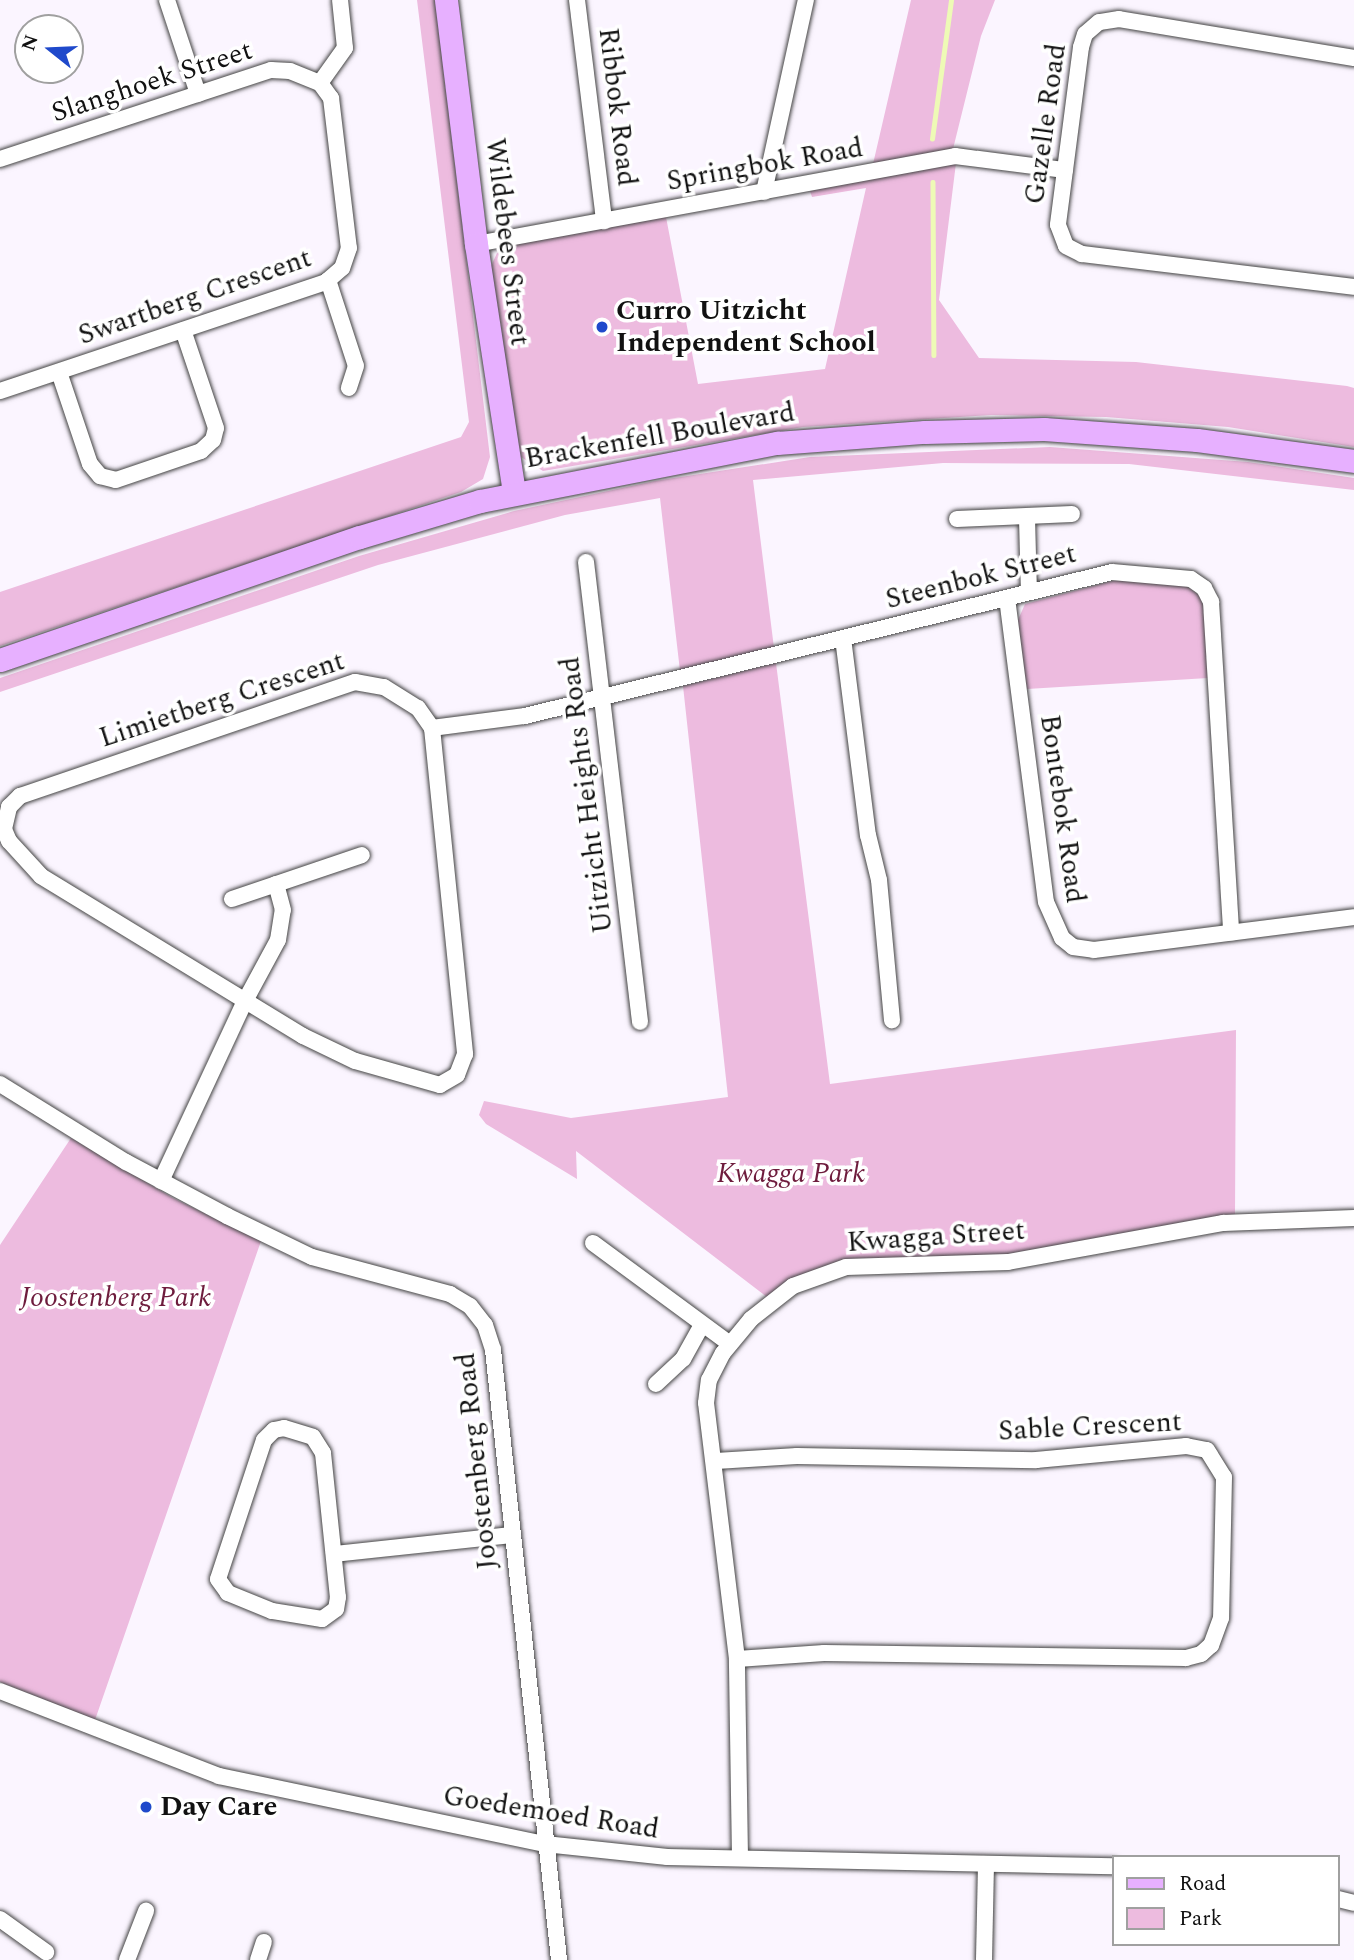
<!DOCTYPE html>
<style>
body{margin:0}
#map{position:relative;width:1354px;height:1960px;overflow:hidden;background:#fbf5ff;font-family:Spectral,serif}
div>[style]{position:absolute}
.green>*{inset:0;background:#edbbdf}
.stream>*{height:4.5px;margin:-2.25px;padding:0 2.25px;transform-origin:2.25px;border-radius:2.25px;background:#eefab6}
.roads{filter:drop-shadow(0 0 2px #444) drop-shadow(0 0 2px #444)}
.street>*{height:16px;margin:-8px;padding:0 8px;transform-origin:8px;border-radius:8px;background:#fff}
.secondary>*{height:23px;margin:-11.5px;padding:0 11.5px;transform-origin:11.5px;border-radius:11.5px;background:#e7b0ff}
.dots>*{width:19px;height:19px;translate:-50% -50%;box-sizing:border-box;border:4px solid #fff;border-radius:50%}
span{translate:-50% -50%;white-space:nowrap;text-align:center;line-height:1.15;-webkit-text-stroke:7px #fff;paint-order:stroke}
.street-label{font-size:28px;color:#111}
.poi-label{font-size:28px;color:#111;font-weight:700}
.left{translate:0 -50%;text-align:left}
.park-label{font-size:28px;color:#6e1c3d;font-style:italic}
.legend{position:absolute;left:1112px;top:1855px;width:228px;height:91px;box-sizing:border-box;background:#fff;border:2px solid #a0a0a0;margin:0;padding:9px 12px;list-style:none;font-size:21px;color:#111}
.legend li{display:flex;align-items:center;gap:14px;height:35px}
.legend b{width:35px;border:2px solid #a0a0a0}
.north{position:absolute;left:14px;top:14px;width:70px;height:70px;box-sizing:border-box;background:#fff;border:2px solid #a0a0a0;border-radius:50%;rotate:288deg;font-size:19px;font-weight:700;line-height:28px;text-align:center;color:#111}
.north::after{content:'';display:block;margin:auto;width:24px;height:32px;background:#1f49cb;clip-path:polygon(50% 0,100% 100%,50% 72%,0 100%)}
</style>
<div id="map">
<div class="green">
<i style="clip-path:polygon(417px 0,435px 0,490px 457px,483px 479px,461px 492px,0 646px,0 592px,461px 437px,469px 422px)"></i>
<i style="clip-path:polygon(911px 0,995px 0,981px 36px,953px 149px,873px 164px)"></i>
<i style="clip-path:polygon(956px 163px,939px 300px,979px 358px,1136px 362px,1347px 386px,1354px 388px,1354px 447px,1228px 427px,1106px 417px,991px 415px,803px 427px,543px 471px,521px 457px,488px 273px,497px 253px,507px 246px,666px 217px,698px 384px,825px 369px,866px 188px,812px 197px,810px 191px)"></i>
<i style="clip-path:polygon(1050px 447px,1248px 462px,1354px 478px,1354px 490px,1129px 464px,943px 463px,753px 480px,774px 648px,680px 671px,660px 498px,565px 515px,378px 565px,0 692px,0 678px,359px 556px,514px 511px,655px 481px,810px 457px)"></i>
<i style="clip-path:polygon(1120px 579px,1185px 585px,1200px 596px,1205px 608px,1208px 678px,1027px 689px,1018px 620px,1025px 604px)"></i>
<i style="clip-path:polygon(776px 663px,830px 1084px,1236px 1030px,1235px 1214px,1002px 1255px,848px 1259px,803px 1274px,767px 1297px,576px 1151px,577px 1179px,486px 1124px,479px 1115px,484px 1101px,571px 1118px,728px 1097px,683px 686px)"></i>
<i style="clip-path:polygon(71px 1138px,173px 1198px,261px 1241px,95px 1720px,0 1682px,0 1245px)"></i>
</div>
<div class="stream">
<i style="left:932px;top:139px;width:140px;rotate:-82.2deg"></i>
<i style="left:933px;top:182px;width:173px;rotate:89.7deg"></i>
</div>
<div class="roads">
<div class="street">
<i style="left:167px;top:0;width:99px;rotate:71.7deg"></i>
<i style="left:577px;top:0;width:223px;rotate:83deg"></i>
<i style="left:1354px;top:58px;width:238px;rotate:-170.6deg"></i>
<i style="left:1119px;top:19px;width:20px;rotate:171deg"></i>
<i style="left:1099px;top:22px;width:18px;rotate:139deg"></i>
<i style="left:1085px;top:34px;width:14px;rotate:107deg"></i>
<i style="left:1081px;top:47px;width:179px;rotate:97.4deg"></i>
<i style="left:1058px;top:225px;width:22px;rotate:69deg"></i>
<i style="left:1066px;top:246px;width:18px;rotate:27deg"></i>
<i style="left:1082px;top:254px;width:274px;rotate:6.9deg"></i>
<i style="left:320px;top:83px;width:43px;rotate:-54.5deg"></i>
<i style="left:345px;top:48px;width:48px;rotate:-95.9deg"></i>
<i style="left:0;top:159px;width:285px;rotate:-18.2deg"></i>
<i style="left:271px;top:70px;width:19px;rotate:3deg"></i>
<i style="left:290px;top:71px;width:32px;rotate:22deg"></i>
<i style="left:320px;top:83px;width:19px;rotate:54deg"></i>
<i style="left:331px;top:98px;width:151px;rotate:83.2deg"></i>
<i style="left:349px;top:248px;width:21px;rotate:109deg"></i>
<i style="left:342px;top:268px;width:21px;rotate:139deg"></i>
<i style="left:326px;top:282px;width:344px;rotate:161.5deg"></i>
<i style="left:764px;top:192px;width:197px;rotate:-77.7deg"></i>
<i style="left:476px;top:244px;width:487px;rotate:-10.4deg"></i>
<i style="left:955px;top:156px;width:111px;rotate:7.3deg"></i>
<i style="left:328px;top:280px;width:90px;rotate:72deg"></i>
<i style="left:356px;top:366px;width:23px;rotate:108deg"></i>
<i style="left:59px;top:372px;width:97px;rotate:71.4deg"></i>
<i style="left:90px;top:464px;width:16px;rotate:50deg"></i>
<i style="left:100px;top:476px;width:16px;rotate:14deg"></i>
<i style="left:116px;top:480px;width:90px;rotate:-18.8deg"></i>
<i style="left:201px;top:451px;width:16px;rotate:-43deg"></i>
<i style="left:213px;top:440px;width:12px;rotate:-76deg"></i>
<i style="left:216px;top:428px;width:103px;rotate:-108.6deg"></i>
<i style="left:1027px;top:518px;width:74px;rotate:88.5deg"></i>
<i style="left:957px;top:519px;width:115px;rotate:-2.5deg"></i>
<i style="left:586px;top:562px;width:463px;rotate:83.3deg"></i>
<i style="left:1007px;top:598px;width:306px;rotate:82.7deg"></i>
<i style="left:1046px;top:902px;width:39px;rotate:66deg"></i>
<i style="left:1062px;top:938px;width:14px;rotate:39deg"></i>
<i style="left:1073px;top:947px;width:21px;rotate:8deg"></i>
<i style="left:1094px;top:950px;width:262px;rotate:-7.2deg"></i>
<i style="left:843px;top:638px;width:199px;rotate:82.8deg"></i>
<i style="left:868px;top:835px;width:46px;rotate:76.3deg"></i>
<i style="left:879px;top:880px;width:141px;rotate:84.7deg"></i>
<i style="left:355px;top:682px;width:29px;rotate:10deg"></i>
<i style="left:384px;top:687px;width:40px;rotate:32deg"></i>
<i style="left:418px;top:708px;width:24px;rotate:55deg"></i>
<i style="left:432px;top:728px;width:328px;rotate:84.2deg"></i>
<i style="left:465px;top:1054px;width:22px;rotate:111deg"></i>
<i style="left:457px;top:1075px;width:20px;rotate:150deg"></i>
<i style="left:440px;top:1085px;width:88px;rotate:-164.2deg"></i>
<i style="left:355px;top:1061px;width:58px;rotate:-154.3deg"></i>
<i style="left:303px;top:1036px;width:307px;rotate:-148.6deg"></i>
<i style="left:41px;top:876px;width:47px;rotate:-132.4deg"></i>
<i style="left:9px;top:841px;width:13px;rotate:-113deg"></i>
<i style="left:4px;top:829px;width:23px;rotate:-77deg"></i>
<i style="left:9px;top:807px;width:16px;rotate:-45deg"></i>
<i style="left:20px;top:796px;width:354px;rotate:-18.8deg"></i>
<i style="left:432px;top:728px;width:94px;rotate:-7.4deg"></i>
<i style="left:525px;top:716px;width:604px;rotate:-13.78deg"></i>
<i style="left:1112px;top:572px;width:79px;rotate:5.1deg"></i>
<i style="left:1191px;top:579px;width:16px;rotate:35deg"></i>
<i style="left:1204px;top:588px;width:16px;rotate:63deg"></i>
<i style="left:1211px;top:602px;width:331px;rotate:86.5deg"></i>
<i style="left:232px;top:899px;width:137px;rotate:-18.7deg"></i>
<i style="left:0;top:1084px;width:148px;rotate:31.8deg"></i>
<i style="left:126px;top:1162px;width:115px;rotate:28.1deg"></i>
<i style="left:227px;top:1216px;width:94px;rotate:25.8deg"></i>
<i style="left:312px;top:1257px;width:143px;rotate:15deg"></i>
<i style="left:450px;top:1294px;width:23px;rotate:31deg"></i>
<i style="left:470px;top:1306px;width:24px;rotate:52deg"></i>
<i style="left:485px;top:1325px;width:26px;rotate:72deg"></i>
<i style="left:493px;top:1350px;width:614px;rotate:83.82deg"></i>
<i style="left:161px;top:1181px;width:199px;rotate:-65deg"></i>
<i style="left:245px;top:1001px;width:69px;rotate:-61.6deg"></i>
<i style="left:278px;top:940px;width:30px;rotate:-81deg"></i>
<i style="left:283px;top:910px;width:27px;rotate:-105deg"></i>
<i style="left:593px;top:1243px;width:170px;rotate:36.4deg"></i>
<i style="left:656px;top:1384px;width:37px;rotate:-43deg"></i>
<i style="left:683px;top:1359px;width:39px;rotate:-61deg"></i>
<i style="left:284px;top:1428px;width:30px;rotate:17deg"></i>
<i style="left:313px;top:1437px;width:19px;rotate:58deg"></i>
<i style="left:323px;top:1453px;width:145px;rotate:84.1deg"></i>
<i style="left:338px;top:1597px;width:12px;rotate:99deg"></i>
<i style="left:336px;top:1609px;width:17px;rotate:144deg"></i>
<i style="left:322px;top:1619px;width:51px;rotate:-170.9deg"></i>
<i style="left:272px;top:1611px;width:48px;rotate:-157.8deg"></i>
<i style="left:228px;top:1593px;width:17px;rotate:-126deg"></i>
<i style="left:218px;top:1579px;width:146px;rotate:-71.7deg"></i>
<i style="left:264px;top:1440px;width:14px;rotate:-45deg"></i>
<i style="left:274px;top:1430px;width:10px;rotate:-11deg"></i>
<i style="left:716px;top:1461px;width:81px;rotate:-3.5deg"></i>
<i style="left:797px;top:1456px;width:239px;rotate:1deg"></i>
<i style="left:1036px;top:1460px;width:151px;rotate:-5.3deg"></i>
<i style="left:1186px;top:1446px;width:21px;rotate:11deg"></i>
<i style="left:1207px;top:1450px;width:32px;rotate:58deg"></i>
<i style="left:1224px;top:1477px;width:141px;rotate:91.2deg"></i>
<i style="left:1221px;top:1618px;width:29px;rotate:110deg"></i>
<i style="left:1211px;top:1645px;width:13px;rotate:138deg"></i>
<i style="left:1201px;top:1654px;width:16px;rotate:165deg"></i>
<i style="left:1186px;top:1658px;width:362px;rotate:-179.2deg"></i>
<i style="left:824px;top:1653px;width:87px;rotate:176.1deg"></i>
<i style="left:334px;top:1554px;width:180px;rotate:-6.1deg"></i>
<i style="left:0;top:1691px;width:235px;rotate:21.2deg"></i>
<i style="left:219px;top:1776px;width:333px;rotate:11.8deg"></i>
<i style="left:545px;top:1844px;width:123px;rotate:6.1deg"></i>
<i style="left:667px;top:1857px;width:447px;rotate:1.2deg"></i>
<i style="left:740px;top:1858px;width:199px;rotate:-90.9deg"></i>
<i style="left:737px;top:1659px;width:258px;rotate:-96.9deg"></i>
<i style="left:706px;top:1403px;width:23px;rotate:-83deg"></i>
<i style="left:709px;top:1380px;width:30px;rotate:-63deg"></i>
<i style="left:723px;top:1353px;width:44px;rotate:-50.5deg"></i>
<i style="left:751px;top:1319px;width:53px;rotate:-38.2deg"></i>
<i style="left:793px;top:1286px;width:56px;rotate:-19.7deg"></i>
<i style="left:846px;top:1267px;width:162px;rotate:-1.8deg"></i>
<i style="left:1008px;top:1262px;width:219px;rotate:-10.3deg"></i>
<i style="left:1223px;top:1223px;width:131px;rotate:-2.2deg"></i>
<i style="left:1338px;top:1899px;width:16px;rotate:14deg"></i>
<i style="left:0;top:1919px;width:57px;rotate:35.7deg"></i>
<i style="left:127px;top:1960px;width:53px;rotate:-68.8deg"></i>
<i style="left:258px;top:1960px;width:19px;rotate:-72deg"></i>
<i style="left:984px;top:1960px;width:96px;rotate:-88.8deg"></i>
</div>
<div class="secondary">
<i style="left:446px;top:0;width:246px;rotate:83deg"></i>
<i style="left:476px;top:244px;width:251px;rotate:81.3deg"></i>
<i style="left:0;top:660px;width:380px;rotate:-18.9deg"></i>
<i style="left:360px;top:537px;width:125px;rotate:-16.7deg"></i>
<i style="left:480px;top:501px;width:303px;rotate:-11.1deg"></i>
<i style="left:777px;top:443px;width:148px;rotate:-4.3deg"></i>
<i style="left:925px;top:432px;width:119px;rotate:-1.4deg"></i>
<i style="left:1044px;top:429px;width:153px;rotate:4.1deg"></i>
<i style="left:1197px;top:440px;width:158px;rotate:7.6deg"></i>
</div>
</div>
<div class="dots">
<i style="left:602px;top:327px;background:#1f49cb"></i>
<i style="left:146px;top:1807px;background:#1f49cb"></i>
</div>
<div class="street-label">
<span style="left:152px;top:82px;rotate:-18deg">Slanghoek Street</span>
<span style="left:617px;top:107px;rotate:83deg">Ribbok Road</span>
<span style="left:1046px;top:124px;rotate:-82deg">Gazelle Road</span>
<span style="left:765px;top:165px;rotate:-10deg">Springbok Road</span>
<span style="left:507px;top:242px;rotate:83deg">Wildebees Street</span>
<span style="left:195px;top:297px;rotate:-19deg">Swartberg Crescent</span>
<span style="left:660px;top:436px;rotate:-10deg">Brackenfell Boulevard</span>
<span style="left:981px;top:577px;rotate:-14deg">Steenbok Street</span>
<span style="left:222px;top:700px;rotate:-18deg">Limietberg Crescent</span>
<span style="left:587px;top:795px;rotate:-97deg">Uitzicht Heights Road</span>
<span style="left:1062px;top:809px;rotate:82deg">Bontebok Road</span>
<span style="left:936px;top:1237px;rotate:-4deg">Kwagga Street</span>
<span style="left:1090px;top:1427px;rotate:-3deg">Sable Crescent</span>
<span style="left:477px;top:1461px;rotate:-96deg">Joostenberg Road</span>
<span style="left:551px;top:1813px;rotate:9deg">Goedemoed Road</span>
</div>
<div class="poi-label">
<span class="left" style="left:616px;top:327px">Curro Uitzicht<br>Independent School</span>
<span class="left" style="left:160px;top:1807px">Day Care</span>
</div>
<div class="park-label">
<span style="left:791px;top:1174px">Kwagga Park</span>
<span style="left:116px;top:1298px">Joostenberg Park</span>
</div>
<ul class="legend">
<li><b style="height:9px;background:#e7b0ff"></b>Road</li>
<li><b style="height:19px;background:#edbbdf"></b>Park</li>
</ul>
<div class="north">N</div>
</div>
